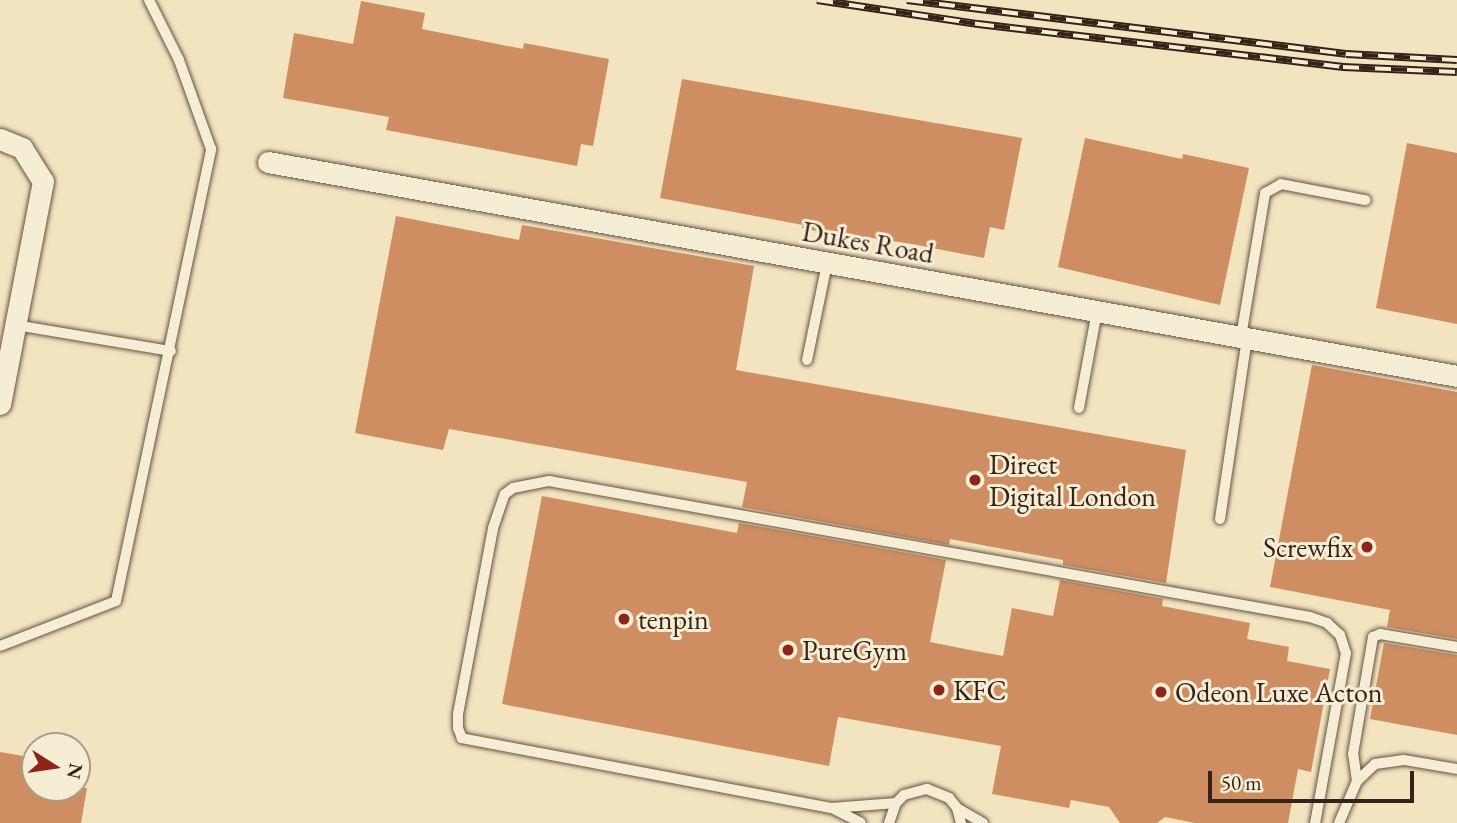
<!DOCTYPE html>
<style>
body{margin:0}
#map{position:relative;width:1457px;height:823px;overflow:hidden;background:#f1e4bf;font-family:"EB Garamond",serif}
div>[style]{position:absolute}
.building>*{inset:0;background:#ce8e62}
.roads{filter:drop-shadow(0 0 2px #665242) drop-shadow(0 0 2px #665242)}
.lane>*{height:10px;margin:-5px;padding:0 5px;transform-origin:5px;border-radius:5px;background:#f6edd5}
.street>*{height:21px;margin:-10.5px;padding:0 10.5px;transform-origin:10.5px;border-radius:10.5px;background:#f6edd5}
.rail>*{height:8px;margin-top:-4px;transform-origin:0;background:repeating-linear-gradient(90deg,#f6edd5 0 16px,#372218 0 32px);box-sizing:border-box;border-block:2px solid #372218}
.dots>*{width:19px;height:19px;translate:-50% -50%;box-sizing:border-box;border:4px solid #f6edd5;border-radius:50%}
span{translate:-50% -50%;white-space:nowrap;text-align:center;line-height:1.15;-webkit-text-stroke:6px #f6edd5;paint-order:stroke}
.street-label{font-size:28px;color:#372218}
.poi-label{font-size:28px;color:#372218}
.left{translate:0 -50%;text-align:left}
.right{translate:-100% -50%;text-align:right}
.north{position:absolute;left:21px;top:732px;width:70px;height:70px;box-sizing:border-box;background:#f6edd5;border:2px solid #aa9c89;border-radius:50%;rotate:102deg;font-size:19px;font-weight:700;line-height:28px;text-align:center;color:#372218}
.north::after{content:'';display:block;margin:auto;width:24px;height:32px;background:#8f2418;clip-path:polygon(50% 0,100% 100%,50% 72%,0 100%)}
.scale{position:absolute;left:1208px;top:771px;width:206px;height:32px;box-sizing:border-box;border:4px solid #372218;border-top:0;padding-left:9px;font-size:21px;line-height:24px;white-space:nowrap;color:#372218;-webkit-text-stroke:5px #f6edd5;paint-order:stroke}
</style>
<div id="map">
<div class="building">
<i style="clip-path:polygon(361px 1px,425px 13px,422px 29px,523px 49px,524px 43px,609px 59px,593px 146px,581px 144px,577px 166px,386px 130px,389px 117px,283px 98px,294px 33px,353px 44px)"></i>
<i style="clip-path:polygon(682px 79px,1022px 138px,1004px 230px,990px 227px,984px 258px,912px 244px,853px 235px,852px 238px,802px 228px,803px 225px,660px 198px)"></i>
<i style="clip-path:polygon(1085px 138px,1182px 159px,1183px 154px,1249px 168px,1220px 305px,1058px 267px)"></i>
<i style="clip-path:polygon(1407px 143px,1457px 153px,1457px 324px,1376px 308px)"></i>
<i style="clip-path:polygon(396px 216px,519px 240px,522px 225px,754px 266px,736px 370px,1186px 450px,1166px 583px,1063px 565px,1063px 560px,950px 539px,949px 545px,742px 507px,747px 482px,449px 429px,443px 450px,355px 433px)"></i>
<i style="clip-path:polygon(1312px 365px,1457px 392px,1457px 639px,1387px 627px,1390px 610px,1270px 587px)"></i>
<i style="clip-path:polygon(542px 496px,737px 533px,739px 523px,946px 560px,930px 642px,965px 649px,1003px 656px,1012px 608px,1053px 616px,1060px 580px,1163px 599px,1162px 606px,1250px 623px,1247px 639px,1289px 647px,1287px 661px,1330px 669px,1311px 772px,1298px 769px,1288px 823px,1195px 823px,1165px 817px,1157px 823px,1120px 823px,1109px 807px,1071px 800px,1069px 808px,992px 794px,1001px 746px,838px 717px,829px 766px,502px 704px)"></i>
<i style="clip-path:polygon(1384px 643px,1457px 655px,1457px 735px,1370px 719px)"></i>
<i style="clip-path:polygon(0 752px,35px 758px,35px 788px,87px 788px,81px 823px,0 823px)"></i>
</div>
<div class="roads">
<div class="lane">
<i style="left:15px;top:325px;width:158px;rotate:9.5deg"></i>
<i style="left:1241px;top:337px;width:146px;rotate:-80.5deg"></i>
<i style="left:1265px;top:193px;width:18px;rotate:-29deg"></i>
<i style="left:1281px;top:184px;width:86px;rotate:10.8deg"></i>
<i style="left:807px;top:360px;width:99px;rotate:-78.3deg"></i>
<i style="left:1079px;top:408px;width:99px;rotate:-79.5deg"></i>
<i style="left:1220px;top:519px;width:183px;rotate:-81.5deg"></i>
<i style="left:0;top:646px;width:124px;rotate:-21.2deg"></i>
<i style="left:116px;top:601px;width:462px;rotate:-78.1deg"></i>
<i style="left:211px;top:149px;width:95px;rotate:-109.8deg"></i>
<i style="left:179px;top:60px;width:67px;rotate:-116.6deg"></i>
<i style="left:1357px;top:781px;width:27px;rotate:-98deg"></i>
<i style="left:1353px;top:754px;width:119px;rotate:-80.3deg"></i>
<i style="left:1373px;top:637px;width:8px;rotate:-23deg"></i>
<i style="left:1380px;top:634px;width:78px;rotate:9.6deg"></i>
<i style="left:896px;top:803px;width:65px;rotate:175.6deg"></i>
<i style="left:831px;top:808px;width:376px;rotate:-169.3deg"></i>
<i style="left:462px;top:738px;width:11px;rotate:-112deg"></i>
<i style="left:458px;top:728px;width:14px;rotate:-90deg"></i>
<i style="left:458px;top:714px;width:189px;rotate:-79.3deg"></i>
<i style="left:493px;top:528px;width:36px;rotate:-71deg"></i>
<i style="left:505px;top:494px;width:10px;rotate:-37deg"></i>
<i style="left:513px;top:488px;width:37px;rotate:-11deg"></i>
<i style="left:549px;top:481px;width:773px;rotate:10.13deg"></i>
<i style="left:1310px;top:617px;width:18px;rotate:19deg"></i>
<i style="left:1327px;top:623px;width:18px;rotate:43deg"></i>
<i style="left:1340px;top:635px;width:19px;rotate:72deg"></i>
<i style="left:1346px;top:653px;width:173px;rotate:100.3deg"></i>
<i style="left:957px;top:808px;width:30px;rotate:30deg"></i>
<i style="left:834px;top:809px;width:30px;rotate:27deg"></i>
<i style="left:889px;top:823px;width:21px;rotate:-71deg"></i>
<i style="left:896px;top:803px;width:11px;rotate:-45deg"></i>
<i style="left:904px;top:795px;width:24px;rotate:-15deg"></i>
<i style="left:927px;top:789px;width:24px;rotate:22deg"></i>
<i style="left:949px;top:798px;width:13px;rotate:51deg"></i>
<i style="left:957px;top:808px;width:16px;rotate:75deg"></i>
<i style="left:1339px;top:823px;width:46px;rotate:-66.8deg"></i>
<i style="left:1357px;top:781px;width:25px;rotate:-43deg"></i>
<i style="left:1375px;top:764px;width:29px;rotate:-8deg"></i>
<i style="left:1404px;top:760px;width:54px;rotate:9.6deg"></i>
</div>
<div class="street">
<i style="left:0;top:139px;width:24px;rotate:22deg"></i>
<i style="left:22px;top:148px;width:39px;rotate:58deg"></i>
<i style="left:43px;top:181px;width:227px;rotate:100.9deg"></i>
<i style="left:268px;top:162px;width:1208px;rotate:10.2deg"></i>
</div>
</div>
<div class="rail">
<i style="left:817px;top:0;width:163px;rotate:8.5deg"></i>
<i style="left:978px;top:24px;width:284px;rotate:6.7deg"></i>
<i style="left:1260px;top:57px;width:84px;rotate:6.9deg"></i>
<i style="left:1343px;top:67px;width:114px;rotate:2.5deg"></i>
<i style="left:907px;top:0;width:442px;rotate:7deg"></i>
<i style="left:1346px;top:54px;width:111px;rotate:3.1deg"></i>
</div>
<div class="dots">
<i style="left:975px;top:480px;background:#8f2418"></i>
<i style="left:1367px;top:547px;background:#8f2418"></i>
<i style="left:624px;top:619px;background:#8f2418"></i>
<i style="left:788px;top:650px;background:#8f2418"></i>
<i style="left:939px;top:690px;background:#8f2418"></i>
<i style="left:1161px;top:692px;background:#8f2418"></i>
</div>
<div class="street-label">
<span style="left:868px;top:242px;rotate:10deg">Dukes Road</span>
</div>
<div class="poi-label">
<span class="left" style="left:989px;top:480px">Direct<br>Digital London</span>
<span class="right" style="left:1353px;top:547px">Screwfix</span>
<span class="left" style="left:638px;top:619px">tenpin</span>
<span class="left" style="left:802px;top:650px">PureGym</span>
<span class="left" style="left:953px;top:690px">KFC</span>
<span class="left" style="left:1175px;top:692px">Odeon Luxe Acton</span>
</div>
<div class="north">N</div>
<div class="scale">50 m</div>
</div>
